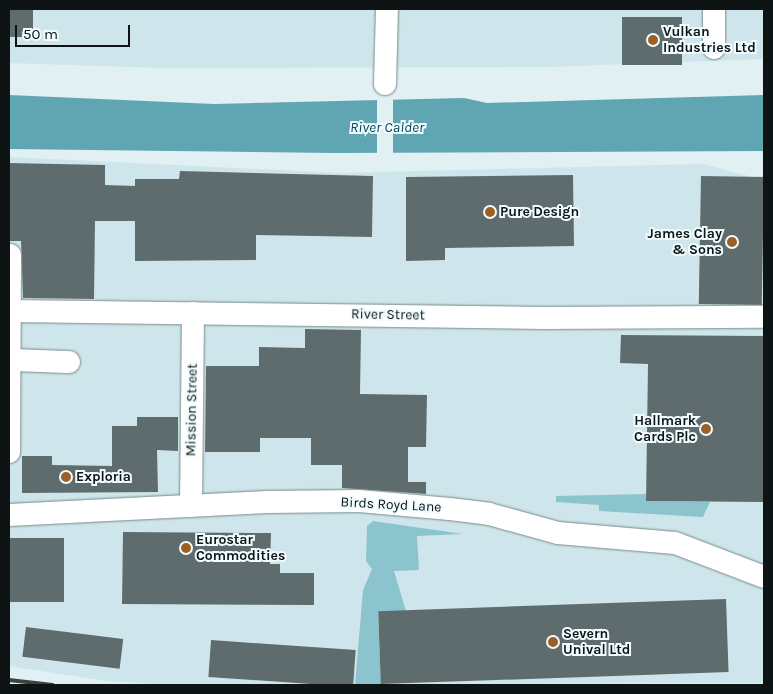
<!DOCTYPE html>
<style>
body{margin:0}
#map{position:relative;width:773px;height:694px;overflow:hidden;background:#e1f0f3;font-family:Karla,sans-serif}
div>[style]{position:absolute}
.built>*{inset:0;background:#cee6eb}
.green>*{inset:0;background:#8cc4ce}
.water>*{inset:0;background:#60a5b2}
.pier>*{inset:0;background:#e1f0f3;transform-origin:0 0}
.building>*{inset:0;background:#5f6c6e;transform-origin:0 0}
.roads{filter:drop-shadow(0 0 1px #7b898b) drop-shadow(0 0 1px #7b898b)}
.minor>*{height:22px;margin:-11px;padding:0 11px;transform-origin:11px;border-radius:11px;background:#fff}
.rail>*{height:4px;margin:-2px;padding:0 2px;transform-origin:2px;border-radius:2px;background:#3b4243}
.dots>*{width:14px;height:14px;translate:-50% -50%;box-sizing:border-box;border:2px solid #f0fcff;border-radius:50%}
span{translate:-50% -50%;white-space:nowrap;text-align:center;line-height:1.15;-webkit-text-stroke:4px #f0fcff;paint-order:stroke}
.poi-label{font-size:14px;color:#0e1314;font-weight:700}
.left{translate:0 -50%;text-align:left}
.right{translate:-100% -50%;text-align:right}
.street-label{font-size:14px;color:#0e1314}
.water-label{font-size:15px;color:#054751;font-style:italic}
.frame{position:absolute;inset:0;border:10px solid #0e1314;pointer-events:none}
.scale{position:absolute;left:15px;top:25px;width:115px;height:22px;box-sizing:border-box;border:2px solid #0e1314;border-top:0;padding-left:6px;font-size:15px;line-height:18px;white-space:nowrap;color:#0e1314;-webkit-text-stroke:4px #f0fcff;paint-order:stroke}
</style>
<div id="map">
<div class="built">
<i style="clip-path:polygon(9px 9px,764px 9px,764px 59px,548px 67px,162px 68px,9px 63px)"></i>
<i style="clip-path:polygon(9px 157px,340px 173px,703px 164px,752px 177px,764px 176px,764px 683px,174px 685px,106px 681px,9px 666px)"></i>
</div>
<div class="green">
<i style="clip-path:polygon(646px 494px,646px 501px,710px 502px,703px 517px,599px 511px,599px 505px,556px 502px,556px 496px)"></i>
<i style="clip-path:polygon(373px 521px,463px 534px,417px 536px,419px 570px,394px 571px,406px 611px,378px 612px,381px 685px,355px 685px,363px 590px,372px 569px,366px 561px,367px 526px)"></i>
</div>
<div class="water">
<i style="clip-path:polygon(9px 95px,214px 104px,464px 98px,487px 103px,764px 95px,764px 151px,334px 153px,9px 149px)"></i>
</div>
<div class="pier">
<i style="left:377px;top:98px;width:16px;height:57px"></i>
</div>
<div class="building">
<i style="left:9px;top:9px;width:24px;height:28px"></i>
<i style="left:622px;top:17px;width:60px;height:48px"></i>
<i style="clip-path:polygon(9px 163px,105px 165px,105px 185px,135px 186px,135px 179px,179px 179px,180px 171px,373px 176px,372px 237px,256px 235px,256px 260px,135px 261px,135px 221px,95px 221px,94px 299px,23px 298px,21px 241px,9px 241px)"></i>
<i style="clip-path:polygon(573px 175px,574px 246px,445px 248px,445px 260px,406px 261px,406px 177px)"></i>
<i style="left:701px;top:176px;width:63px;height:128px;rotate:1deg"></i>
<i style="clip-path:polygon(305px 329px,361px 330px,360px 394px,427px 395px,426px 447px,408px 447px,408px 482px,426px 482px,426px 494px,342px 488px,342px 465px,311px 465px,311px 438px,260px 438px,260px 452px,205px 452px,206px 366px,259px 366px,259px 347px,305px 348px)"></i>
<i style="clip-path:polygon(621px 335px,764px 336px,764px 502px,646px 501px,648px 364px,620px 363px)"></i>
<i style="clip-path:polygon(137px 417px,178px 417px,178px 451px,157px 450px,158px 492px,22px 493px,22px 456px,52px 456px,52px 465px,112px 466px,112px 426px,137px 426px)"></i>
<i style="clip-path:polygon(123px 532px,271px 533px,270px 564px,280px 564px,280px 573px,314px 573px,314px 605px,122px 604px)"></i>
<i style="left:9px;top:538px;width:55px;height:64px"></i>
<i style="left:726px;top:599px;width:73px;height:348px;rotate:88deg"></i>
<i style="left:26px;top:627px;width:98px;height:30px;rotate:7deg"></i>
<i style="left:211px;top:640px;width:145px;height:37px;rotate:4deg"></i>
</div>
<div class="roads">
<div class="minor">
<i style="left:714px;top:9px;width:39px;rotate:90deg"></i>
<i style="left:385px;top:84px;width:75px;rotate:-88.5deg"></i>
<i style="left:11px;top:311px;width:533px;rotate:0.75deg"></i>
<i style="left:544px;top:318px;width:220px;rotate:-0.3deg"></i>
<i style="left:11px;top:360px;width:58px;rotate:2deg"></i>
<i style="left:9px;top:452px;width:197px;rotate:-89.7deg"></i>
<i style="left:191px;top:506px;width:193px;rotate:-89.4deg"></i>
<i style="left:9px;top:515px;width:258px;rotate:-2.9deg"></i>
<i style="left:267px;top:502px;width:92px;rotate:-0.6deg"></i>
<i style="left:359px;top:501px;width:91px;rotate:5deg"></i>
<i style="left:450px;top:509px;width:39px;rotate:7deg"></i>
<i style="left:489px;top:514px;width:72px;rotate:15.4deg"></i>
<i style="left:558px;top:533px;width:117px;rotate:4.9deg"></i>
<i style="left:675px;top:543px;width:95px;rotate:20.9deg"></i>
</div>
</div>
<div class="rail">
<i style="left:9px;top:680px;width:44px;rotate:6.5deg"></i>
</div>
<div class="dots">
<i style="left:653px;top:40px;background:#9d5f24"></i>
<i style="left:490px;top:212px;background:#9d5f24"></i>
<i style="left:732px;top:242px;background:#9d5f24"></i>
<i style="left:706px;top:429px;background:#9d5f24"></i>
<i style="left:66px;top:477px;background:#9d5f24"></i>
<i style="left:186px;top:548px;background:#9d5f24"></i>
<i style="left:553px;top:642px;background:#9d5f24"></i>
</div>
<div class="poi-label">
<span class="left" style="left:663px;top:40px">Vulkan<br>Industries Ltd</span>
<span class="left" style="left:500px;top:212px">Pure Design</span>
<span class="right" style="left:722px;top:242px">James Clay<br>&amp; Sons</span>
<span class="right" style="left:696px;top:429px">Hallmark<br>Cards Plc</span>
<span class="left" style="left:76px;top:477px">Exploria</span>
<span class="left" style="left:196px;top:548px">Eurostar<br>Commodities</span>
<span class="left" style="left:563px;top:642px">Severn<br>Unival Ltd</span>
</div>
<div class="street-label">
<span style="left:388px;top:315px;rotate:1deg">River Street</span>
<span style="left:192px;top:410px;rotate:-89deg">Mission Street</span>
<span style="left:391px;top:505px;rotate:3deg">Birds Royd Lane</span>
</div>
<div class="water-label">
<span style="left:387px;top:128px">River Calder</span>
</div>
<div class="frame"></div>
<div class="scale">50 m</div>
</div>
